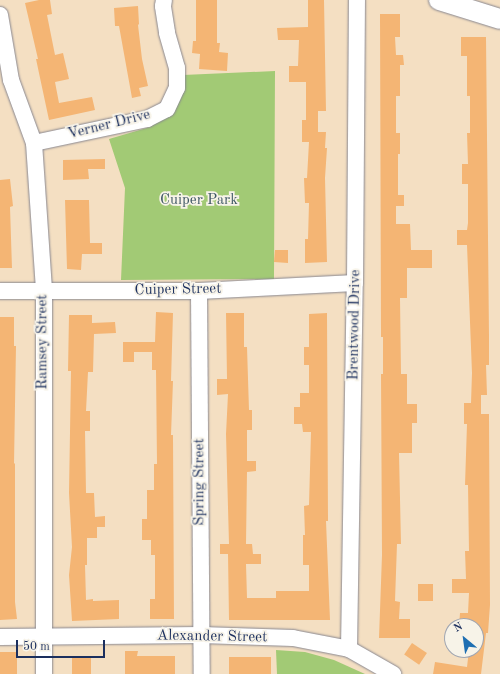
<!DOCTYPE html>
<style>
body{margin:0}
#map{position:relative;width:500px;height:674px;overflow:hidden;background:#f4dfc2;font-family:"Old Standard TT",serif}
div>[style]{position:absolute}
.green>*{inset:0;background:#a2ca75}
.building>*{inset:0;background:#f4b574;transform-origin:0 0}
.roads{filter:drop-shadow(0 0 1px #888790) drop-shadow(0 0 1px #888790)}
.minor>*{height:16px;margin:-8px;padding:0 8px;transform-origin:8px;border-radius:8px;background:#fff}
.major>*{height:20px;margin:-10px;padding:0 10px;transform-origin:10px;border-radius:10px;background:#fff}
span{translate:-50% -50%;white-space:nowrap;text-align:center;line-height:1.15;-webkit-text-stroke:3.5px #f7f3e8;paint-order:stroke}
.street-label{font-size:15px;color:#1b2f5e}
.park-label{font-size:15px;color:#3d5664}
.north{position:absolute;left:444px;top:618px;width:40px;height:40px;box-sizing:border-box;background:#f7f3e8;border:1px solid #9fa5b1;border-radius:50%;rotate:331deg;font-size:11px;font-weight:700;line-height:16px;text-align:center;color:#1b2f5e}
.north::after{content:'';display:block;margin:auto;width:14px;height:18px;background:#1f6fb2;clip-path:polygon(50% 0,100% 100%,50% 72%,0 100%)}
.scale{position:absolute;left:16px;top:640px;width:89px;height:18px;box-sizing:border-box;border:2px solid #1b2f5e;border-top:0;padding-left:5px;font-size:12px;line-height:14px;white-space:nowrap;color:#1b2f5e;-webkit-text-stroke:3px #f7f3e8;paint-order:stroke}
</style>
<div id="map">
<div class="green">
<i style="clip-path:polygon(275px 71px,274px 279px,121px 280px,125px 188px,109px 139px,150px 127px,164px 118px,183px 75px)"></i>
<i style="clip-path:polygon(276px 650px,305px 652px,334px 660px,365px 674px,277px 674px)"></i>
</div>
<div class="building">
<i style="clip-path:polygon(39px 0,50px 0,52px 14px,47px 15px,55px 55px,63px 53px,69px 79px,55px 82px,59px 103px,92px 97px,95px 110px,49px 120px,36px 59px,38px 59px,25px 3px)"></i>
<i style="clip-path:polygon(196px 0,217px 0,217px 43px,220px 43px,219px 52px,228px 53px,227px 71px,199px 69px,200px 54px,192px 53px,193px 41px,196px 41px)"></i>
<i style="clip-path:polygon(308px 0,324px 0,326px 111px,318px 111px,318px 132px,326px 132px,325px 148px,327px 148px,325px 178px,327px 262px,305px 263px,305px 239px,308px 239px,309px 203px,305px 203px,304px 178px,307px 178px,309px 142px,302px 142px,302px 120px,306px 120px,306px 82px,289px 82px,289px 66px,298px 66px,299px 40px,278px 40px,277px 28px,308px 27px)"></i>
<i style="clip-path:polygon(138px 6px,139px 24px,138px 25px,142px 59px,148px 86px,139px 88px,141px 96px,132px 98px,119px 26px,115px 26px,114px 8px)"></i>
<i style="clip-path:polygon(380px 14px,400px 14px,400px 37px,395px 37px,396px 55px,403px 55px,404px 65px,400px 65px,400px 96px,396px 96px,396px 133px,400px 133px,400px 154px,398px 154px,398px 195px,404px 195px,404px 206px,396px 206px,396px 224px,410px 224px,411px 250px,432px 250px,432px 268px,407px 268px,407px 298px,400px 298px,401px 374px,407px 374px,407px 404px,417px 404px,417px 423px,412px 423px,412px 453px,399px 453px,401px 544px,397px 544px,395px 601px,400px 602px,399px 619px,410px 619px,410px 638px,379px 638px,382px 555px,381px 374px,383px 374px,383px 337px,381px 337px)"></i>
<i style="clip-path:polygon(461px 37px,486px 37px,489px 336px,489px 365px,486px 365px,487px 395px,481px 395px,481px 414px,489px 414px,490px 605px,488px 633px,486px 633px,481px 674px,433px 674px,435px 662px,467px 667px,469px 650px,476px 650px,476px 626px,459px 626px,460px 613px,468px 613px,469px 593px,452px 593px,452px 579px,466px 579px,465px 551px,469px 551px,468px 485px,465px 485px,467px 424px,464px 424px,464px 403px,471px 403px,472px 373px,467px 245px,457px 245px,457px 230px,467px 230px,468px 223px,468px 184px,462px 184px,462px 164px,468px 164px,467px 133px,470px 133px,470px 96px,467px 96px,467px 56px,461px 56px)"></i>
<i style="clip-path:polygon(105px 159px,105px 169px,88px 169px,89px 179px,63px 180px,63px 160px)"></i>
<i style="clip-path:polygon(10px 179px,13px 206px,10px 207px,12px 268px,0 268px,0 180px)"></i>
<i style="clip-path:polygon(65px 200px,89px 200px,90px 243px,102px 243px,102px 254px,82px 254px,81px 270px,67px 269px)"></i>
<i style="clip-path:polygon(275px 250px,288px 250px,288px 263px,274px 262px)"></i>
<i style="clip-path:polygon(156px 312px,173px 313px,171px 381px,173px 381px,171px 435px,173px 435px,174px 619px,150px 619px,150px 599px,155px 599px,155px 555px,151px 555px,151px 540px,142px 540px,142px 519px,147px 519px,147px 490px,154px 490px,154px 464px,157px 464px,156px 370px,152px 370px,152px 352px,134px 352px,134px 362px,123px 362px,123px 342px,155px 342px)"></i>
<i style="clip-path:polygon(226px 313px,244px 313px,244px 347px,247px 347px,249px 410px,252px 410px,252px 430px,247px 430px,247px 461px,256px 461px,256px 471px,247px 472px,246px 544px,252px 544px,253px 554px,261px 554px,261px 564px,246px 564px,247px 598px,276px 598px,276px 591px,309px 591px,309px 565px,303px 565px,303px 535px,305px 535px,304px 506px,309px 505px,311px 432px,303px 432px,302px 424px,294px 424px,294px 407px,300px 407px,300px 393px,309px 393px,309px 365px,304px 365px,304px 347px,309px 347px,309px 314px,327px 313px,328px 521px,326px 521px,330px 620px,229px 620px,228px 554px,220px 554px,220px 544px,229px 544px,226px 434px,228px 394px,217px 395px,217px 379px,227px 379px)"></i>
<i style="clip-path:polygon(69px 315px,92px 315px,92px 323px,115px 322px,116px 333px,94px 334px,93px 372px,88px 372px,86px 411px,90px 411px,90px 431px,85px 431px,86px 493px,94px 493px,95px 517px,105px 516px,105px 527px,97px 527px,97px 538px,87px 538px,87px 565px,85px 565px,86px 600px,93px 599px,93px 601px,119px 600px,119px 619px,72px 621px,69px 575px,72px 547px,69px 493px,71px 371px,68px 371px)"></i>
<i style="clip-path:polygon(0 317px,14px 317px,14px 346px,16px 346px,14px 464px,15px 463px,15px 602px,17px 619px,0 620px)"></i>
<i style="left:418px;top:584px;width:15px;height:17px"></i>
<i style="left:412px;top:643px;width:18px;height:14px;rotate:34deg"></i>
<i style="clip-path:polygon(125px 651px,138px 651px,137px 656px,175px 656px,175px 674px,125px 674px)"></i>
<i style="left:0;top:652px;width:17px;height:22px"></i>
<i style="left:91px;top:657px;width:17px;height:19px;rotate:90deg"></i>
<i style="left:271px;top:657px;width:17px;height:42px;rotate:90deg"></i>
</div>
<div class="roads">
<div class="minor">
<i style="left:0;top:15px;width:66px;rotate:80.4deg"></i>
<i style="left:11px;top:80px;width:67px;rotate:69.9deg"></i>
<i style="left:34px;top:143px;width:148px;rotate:86.1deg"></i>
<i style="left:44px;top:291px;width:383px;rotate:90deg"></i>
<i style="left:34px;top:143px;width:116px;rotate:-12deg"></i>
<i style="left:147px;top:119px;width:22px;rotate:-27deg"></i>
<i style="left:167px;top:109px;width:23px;rotate:-65deg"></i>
<i style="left:177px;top:88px;width:20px;rotate:-90deg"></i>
<i style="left:177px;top:68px;width:37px;rotate:-106deg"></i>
<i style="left:167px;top:32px;width:26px;rotate:-99deg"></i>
<i style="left:163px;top:6px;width:6px;rotate:-81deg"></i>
<i style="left:0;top:291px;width:199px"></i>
<i style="left:199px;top:291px;width:156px;rotate:-2.9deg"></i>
<i style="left:199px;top:291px;width:383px;rotate:89.6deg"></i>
<i style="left:0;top:637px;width:201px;rotate:-0.6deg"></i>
<i style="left:201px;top:635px;width:92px;rotate:1.9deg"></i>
<i style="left:293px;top:638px;width:57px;rotate:11.1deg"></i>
<i style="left:349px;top:649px;width:51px;rotate:29.6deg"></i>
<i style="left:349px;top:649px;width:366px;rotate:-89.1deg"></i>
<i style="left:355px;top:283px;width:283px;rotate:-89.6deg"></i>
</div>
<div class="major">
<i style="left:439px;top:0;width:64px;rotate:17.3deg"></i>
</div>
</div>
<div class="street-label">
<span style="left:109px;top:125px;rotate:-14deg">Verner Drive</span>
<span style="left:178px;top:290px;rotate:-1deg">Cuiper Street</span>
<span style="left:355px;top:325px;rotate:-89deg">Brentwood Drive</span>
<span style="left:43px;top:342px;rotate:-90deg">Ramsey Street</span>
<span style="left:200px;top:482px;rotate:-90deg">Spring Street</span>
<span style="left:212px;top:637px;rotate:1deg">Alexander Street</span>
</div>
<div class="park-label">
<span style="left:199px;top:201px">Cuiper Park</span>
</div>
<div class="north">N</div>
<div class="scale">50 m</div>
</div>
